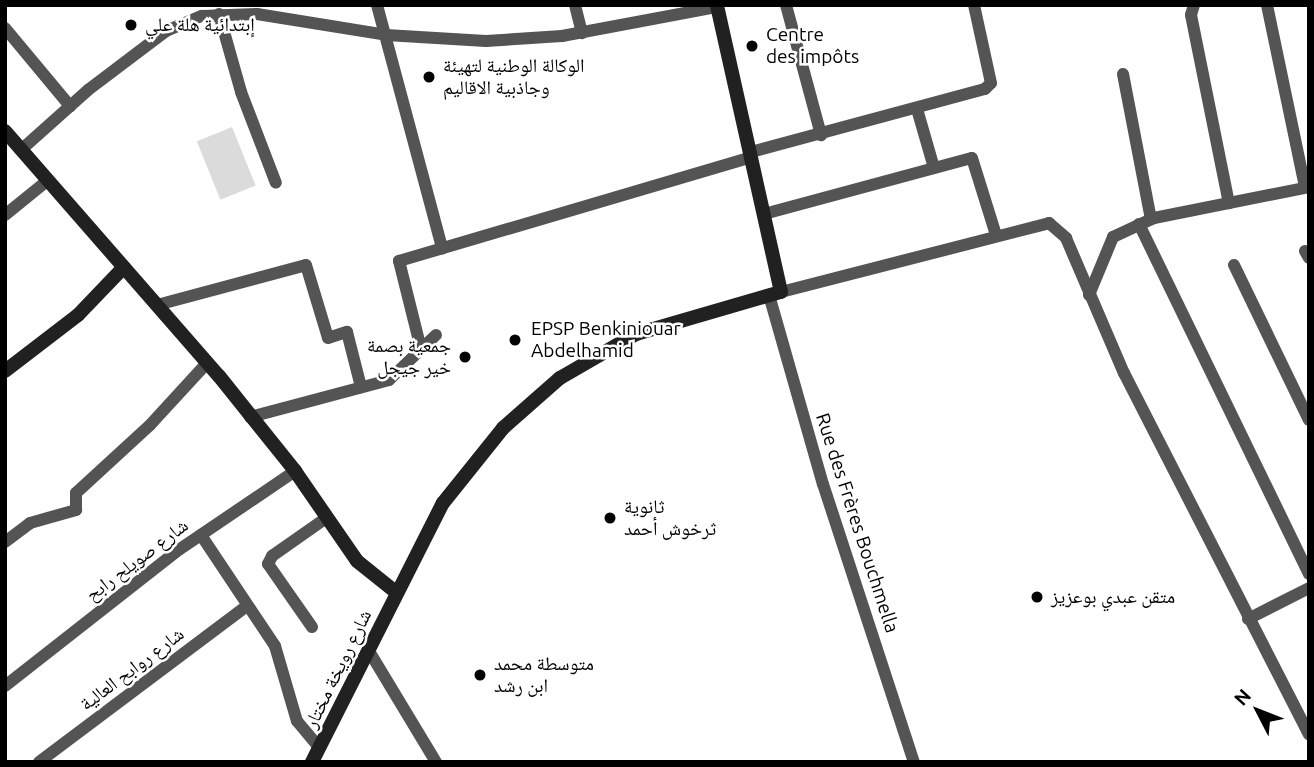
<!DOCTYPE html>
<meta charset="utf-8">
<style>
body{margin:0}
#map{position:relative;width:1314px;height:767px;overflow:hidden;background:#fff;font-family:Ubuntu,"Noto Naskh Arabic",sans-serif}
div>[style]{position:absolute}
.green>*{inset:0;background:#dbdbdb;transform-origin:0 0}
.street>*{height:12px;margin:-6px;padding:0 6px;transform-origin:6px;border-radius:6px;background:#545454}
.secondary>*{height:14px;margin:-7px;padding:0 7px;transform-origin:7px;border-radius:7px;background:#212121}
.dots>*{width:19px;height:19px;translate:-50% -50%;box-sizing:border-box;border:4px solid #fff;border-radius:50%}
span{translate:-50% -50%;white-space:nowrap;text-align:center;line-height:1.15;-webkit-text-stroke:5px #fff;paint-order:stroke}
.poi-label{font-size:19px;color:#000}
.left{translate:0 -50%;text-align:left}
.right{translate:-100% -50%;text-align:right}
.street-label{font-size:19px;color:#000}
.frame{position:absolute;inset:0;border:7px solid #000;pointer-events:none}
.north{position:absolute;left:1223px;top:676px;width:70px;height:70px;-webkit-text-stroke:5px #fff;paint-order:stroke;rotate:312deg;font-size:19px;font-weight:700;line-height:28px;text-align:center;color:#000}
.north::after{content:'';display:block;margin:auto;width:24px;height:32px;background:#000;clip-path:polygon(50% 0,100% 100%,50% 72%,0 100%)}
</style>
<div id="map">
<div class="green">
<i style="left:232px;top:127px;width:63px;height:38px;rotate:68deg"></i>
</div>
<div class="street">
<i style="left:377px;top:5px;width:252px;rotate:75deg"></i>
<i style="left:575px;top:5px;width:29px;rotate:76deg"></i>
<i style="left:786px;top:5px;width:135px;rotate:74.9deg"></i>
<i style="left:1194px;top:5px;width:10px;rotate:107deg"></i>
<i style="left:1191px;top:15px;width:192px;rotate:78.6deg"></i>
<i style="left:1267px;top:5px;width:186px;rotate:78.2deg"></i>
<i style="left:219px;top:14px;width:81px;rotate:74.2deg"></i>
<i style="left:241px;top:92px;width:97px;rotate:69deg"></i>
<i style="left:5px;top:28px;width:102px;rotate:50.2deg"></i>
<i style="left:1123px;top:74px;width:148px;rotate:79.1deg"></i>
<i style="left:917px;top:109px;width:61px;rotate:73.9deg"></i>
<i style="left:22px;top:149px;width:89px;rotate:-41.8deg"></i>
<i style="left:88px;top:90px;width:98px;rotate:-37.1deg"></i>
<i style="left:166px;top:31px;width:39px;rotate:-23deg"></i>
<i style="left:202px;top:16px;width:55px;rotate:-2.1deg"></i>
<i style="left:257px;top:14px;width:131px;rotate:9.2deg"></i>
<i style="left:386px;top:35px;width:100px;rotate:3.4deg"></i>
<i style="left:486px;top:41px;width:76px;rotate:-3.8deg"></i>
<i style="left:562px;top:36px;width:158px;rotate:-10.6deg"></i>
<i style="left:751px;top:152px;width:242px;rotate:-15.1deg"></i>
<i style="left:985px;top:89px;width:8px;rotate:-45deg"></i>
<i style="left:991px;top:83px;width:80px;rotate:-102.3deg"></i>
<i style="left:764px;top:214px;width:215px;rotate:-15.1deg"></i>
<i style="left:972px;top:158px;width:81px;rotate:72.7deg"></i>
<i style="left:5px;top:215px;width:55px;rotate:-39.1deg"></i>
<i style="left:1139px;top:224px;width:389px;rotate:64.1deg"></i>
<i style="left:1305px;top:251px;width:8px;rotate:60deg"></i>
<i style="left:1234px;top:265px;width:172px;rotate:64.2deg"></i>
<i style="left:781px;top:292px;width:277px;rotate:-14.4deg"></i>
<i style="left:1049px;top:223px;width:23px;rotate:41deg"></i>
<i style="left:1066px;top:238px;width:147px;rotate:66.8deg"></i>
<i style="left:1124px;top:373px;width:406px;rotate:62.9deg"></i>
<i style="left:769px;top:295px;width:197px;rotate:74.1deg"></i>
<i style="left:823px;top:484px;width:293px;rotate:71.9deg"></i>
<i style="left:1089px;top:295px;width:63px;rotate:-67.5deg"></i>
<i style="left:1113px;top:237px;width:45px;rotate:-24.9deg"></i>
<i style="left:1154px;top:218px;width:158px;rotate:-11.3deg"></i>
<i style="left:157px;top:305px;width:154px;rotate:-15deg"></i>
<i style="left:306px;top:265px;width:76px;rotate:73.2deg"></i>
<i style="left:328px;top:338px;width:20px;rotate:-18deg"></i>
<i style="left:347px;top:332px;width:57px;rotate:75.7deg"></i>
<i style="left:421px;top:349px;width:91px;rotate:-104deg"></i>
<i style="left:399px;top:261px;width:368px;rotate:-16.4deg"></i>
<i style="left:250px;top:417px;width:144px;rotate:-14.9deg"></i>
<i style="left:389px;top:380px;width:65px;rotate:-43.8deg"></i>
<i style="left:201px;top:535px;width:133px;rotate:56.3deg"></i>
<i style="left:275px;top:646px;width:78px;rotate:73.7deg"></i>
<i style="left:297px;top:721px;width:35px;rotate:50deg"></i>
<i style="left:5px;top:542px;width:31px;rotate:-37deg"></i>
<i style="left:30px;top:523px;width:48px;rotate:-15.8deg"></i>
<i style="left:76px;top:510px;width:17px;rotate:-90deg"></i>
<i style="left:76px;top:493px;width:100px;rotate:-42.6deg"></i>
<i style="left:150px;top:425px;width:84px;rotate:-47.4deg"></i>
<i style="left:1248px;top:619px;width:68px;rotate:-26.9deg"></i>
<i style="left:312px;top:627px;width:77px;rotate:-124.9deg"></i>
<i style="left:268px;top:564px;width:9px;rotate:-63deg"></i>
<i style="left:272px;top:556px;width:66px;rotate:-35.1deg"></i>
<i style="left:369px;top:651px;width:130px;rotate:58.9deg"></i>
<i style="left:5px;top:686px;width:222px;rotate:-38.1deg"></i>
<i style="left:180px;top:549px;width:139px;rotate:-34.1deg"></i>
<i style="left:39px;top:762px;width:260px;rotate:-36.9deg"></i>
</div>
<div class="secondary">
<i style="left:5px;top:131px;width:325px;rotate:48.9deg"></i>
<i style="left:219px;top:376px;width:122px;rotate:51.3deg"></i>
<i style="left:295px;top:471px;width:109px;rotate:55.4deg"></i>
<i style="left:357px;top:561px;width:51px;rotate:38.7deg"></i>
<i style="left:5px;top:371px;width:92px;rotate:-37.5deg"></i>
<i style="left:78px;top:315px;width:66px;rotate:-46.2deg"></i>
<i style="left:312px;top:762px;width:290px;rotate:-63.2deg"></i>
<i style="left:443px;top:503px;width:96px;rotate:-51.3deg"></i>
<i style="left:503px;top:428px;width:76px;rotate:-41.3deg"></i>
<i style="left:560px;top:378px;width:88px;rotate:-30.1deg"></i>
<i style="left:636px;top:334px;width:151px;rotate:-16.2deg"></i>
<i style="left:781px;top:292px;width:294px;rotate:-102.6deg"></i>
</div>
<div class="dots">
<i style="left:131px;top:25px;background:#000"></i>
<i style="left:752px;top:46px;background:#000"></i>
<i style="left:429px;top:77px;background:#000"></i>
<i style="left:515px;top:340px;background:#000"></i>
<i style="left:465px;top:357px;background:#000"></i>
<i style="left:610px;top:518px;background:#000"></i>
<i style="left:1037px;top:597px;background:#000"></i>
<i style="left:480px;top:675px;background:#000"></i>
</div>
<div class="poi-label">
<span class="left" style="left:145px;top:25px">إبتدائية هلة علي</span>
<span class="left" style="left:766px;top:46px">Centre<br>des impôts</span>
<span class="left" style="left:443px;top:77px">الوكالة الوطنية لتهيئة<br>وجاذبية الاقاليم</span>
<span class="left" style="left:531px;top:340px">EPSP Benkiniouar<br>Abdelhamid</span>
<span class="right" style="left:451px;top:357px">جمعية بصمة<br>خير جيجل</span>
<span class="left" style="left:624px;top:518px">ثانوية<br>ثرخوش أحمد</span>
<span class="left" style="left:1051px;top:597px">متقن عبدي بوعزيز</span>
<span class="left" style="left:494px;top:675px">متوسطة محمد<br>ابن رشد</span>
</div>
<div class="street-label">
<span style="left:857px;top:523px;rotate:72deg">Rue des Frères Bouchmella</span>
<span style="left:137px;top:560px;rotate:-37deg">شارع صويلح رابح</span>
<span style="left:132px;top:669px;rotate:-37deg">شارع روابح العالية</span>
<span style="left:338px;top:669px;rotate:-64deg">شارع رويخة مختار</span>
</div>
<div class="frame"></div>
<div class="north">N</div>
</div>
